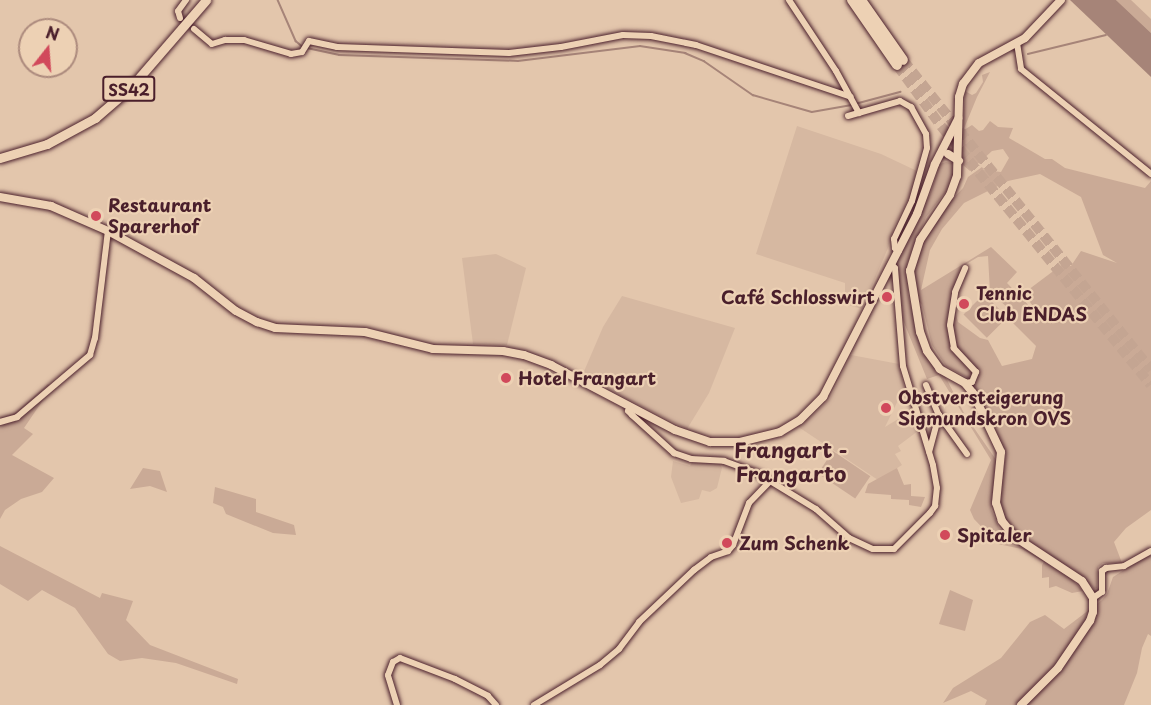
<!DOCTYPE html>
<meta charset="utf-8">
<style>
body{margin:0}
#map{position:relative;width:1151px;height:705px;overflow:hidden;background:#e3c6ac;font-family:"Playpen Sans",sans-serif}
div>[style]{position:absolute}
.built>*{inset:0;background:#d6b8a1}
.green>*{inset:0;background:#caaa96;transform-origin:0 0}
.water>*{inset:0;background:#a68478}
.stream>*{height:1.5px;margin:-0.75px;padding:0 0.75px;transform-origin:0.75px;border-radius:0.75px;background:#a68478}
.highway-tunnel>*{height:10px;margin-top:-5px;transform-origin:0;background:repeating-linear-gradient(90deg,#c4a592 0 10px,transparent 0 15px)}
.roads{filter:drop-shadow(0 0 2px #4a1f2b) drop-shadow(0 0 2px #4a1f2b)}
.street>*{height:6px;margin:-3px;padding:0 3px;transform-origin:3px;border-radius:3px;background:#edd1b4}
.secondary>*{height:8px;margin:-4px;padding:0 4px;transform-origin:4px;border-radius:4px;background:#edd1b4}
.primary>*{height:9px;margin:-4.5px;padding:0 4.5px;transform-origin:4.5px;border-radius:4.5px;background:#edd1b4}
.highway>*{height:10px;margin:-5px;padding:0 5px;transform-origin:5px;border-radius:5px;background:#edd1b4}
.dots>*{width:16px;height:16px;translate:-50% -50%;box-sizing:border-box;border:3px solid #edd1b4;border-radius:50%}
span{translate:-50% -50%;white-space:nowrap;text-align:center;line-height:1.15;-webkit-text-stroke:4.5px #edd1b4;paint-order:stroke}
.shield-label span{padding:2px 4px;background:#edd1b4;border:2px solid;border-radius:4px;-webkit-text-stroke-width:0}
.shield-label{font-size:16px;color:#4a1f2b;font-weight:700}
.poi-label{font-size:18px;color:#4a1f2b;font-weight:700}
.left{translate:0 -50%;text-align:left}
.right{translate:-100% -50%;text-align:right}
.quarter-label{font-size:21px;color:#4a1f2b;font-weight:700}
.north{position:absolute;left:18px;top:18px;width:60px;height:60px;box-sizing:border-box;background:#edd1b4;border:2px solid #ac8a7d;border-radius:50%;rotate:17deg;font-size:16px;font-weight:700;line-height:24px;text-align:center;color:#4a1f2b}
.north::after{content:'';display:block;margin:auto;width:21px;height:27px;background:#d1495b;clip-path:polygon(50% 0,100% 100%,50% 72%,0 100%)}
</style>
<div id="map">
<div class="built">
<i style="clip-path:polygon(797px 126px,881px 154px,917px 171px,910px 197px,894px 226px,888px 248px,862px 309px,845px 304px,845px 283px,756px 254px)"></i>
<i style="clip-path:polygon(496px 254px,526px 268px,507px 345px,473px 344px,462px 258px)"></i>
<i style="clip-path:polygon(622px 296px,735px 328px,709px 393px,687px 429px,582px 376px,603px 327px)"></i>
<i style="clip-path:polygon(851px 355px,899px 364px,904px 388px,885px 427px,908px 413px,918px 431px,898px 446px,901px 451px,895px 454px,902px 465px,878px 480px,797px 426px,810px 418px,830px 399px)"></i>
<i style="clip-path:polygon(673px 461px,690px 466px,692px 462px,719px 463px,722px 468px,717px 488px,710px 492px,702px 490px,699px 499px,681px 503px,671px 477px)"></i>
</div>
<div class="green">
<i style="clip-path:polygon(1116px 0,1131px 0,1151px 19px,1151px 33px)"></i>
<i style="clip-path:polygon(990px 72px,977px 97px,963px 131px,965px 91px,972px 95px,976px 93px,983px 82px,982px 75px)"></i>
<i style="clip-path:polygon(evenodd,990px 121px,998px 127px,1013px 128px,1009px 138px,1045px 159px,1052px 159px,1065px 168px,1145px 188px,1151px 181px,1151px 510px,1126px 528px,1114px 542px,1122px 563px,1103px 563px,1098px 567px,1097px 588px,1094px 589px,1083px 577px,1018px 534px,1005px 521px,999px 501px,1006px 454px,968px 378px,946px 366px,932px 345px,922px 305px,917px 299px,914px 278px,917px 250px,943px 209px,963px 188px,968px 177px,982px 167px,984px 170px,1001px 172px,1009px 158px,1003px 149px,992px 151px,970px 171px,963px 165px,964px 130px,972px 125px,979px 131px,983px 130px,990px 121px,1040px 174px,1081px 197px,1103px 255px,1117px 263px,1081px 251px,1071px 266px,1064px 263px,1024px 293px,1040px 317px,1007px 283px,1017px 272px,991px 247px,921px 290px,930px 250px,942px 229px,964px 203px,1008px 181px,1040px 174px,990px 121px,988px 256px,990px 292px,1008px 308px,1013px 323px,1036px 346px,1032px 359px,1002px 366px,988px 340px,980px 338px,958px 322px,953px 303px,963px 266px,978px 257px,988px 256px)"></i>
<i style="clip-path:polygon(946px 162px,952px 163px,954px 171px,951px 185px,926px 217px,907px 264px,908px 294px,919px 340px,937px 370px,945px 376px,965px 415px,999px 464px,991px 509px,999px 528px,1071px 578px,1083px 591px,1072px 593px,1056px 586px,1049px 588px,1049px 577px,1042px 578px,1042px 565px,1044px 562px,1022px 549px,998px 544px,974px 519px,970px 510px,991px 460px,939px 375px,927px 379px,903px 320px,897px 264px,898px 254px,930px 194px,940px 164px)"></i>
<i style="left:984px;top:294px;width:33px;height:29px;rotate:45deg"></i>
<i style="clip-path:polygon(48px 384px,52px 387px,24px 428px,33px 434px,12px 455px,54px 478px,42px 492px,21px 499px,5px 510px,0 519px,0 418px,15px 413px)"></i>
<i style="left:833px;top:451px;width:45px;height:27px;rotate:34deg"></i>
<i style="clip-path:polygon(143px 468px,160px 471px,167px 492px,150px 486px,130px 489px)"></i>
<i style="clip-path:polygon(897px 468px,904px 485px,911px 484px,911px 496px,925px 497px,921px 507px,909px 505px,909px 500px,891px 499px,891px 495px,865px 493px,868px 484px)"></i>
<i style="clip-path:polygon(215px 487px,256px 499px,256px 512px,294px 525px,296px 535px,273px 533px,226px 514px,223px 507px,213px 503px)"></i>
<i style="clip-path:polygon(0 546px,100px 598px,102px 593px,133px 601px,126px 620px,150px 645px,238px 679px,237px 684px,176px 663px,142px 658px,120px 661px,108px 654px,75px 608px,42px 590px,28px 601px,0 584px)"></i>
<i style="clip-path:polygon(1146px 556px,1151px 556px,1151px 636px,1148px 634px,1142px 648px,1137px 673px,1124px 705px,985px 705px,987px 700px,971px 691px,943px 703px,953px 688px,1001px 658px,1030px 622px,1045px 615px,1064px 629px,1102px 600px,1107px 594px,1113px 577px)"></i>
<i style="clip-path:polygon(950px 590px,973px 600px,965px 631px,939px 624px)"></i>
</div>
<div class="water">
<i style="clip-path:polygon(1070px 0,1116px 0,1151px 33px,1151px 77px)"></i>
</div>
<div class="stream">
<i style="left:278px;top:0;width:45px;rotate:66.3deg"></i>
<i style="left:296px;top:41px;width:8px;rotate:40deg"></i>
<i style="left:307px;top:48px;width:33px;rotate:12deg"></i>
<i style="left:339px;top:55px;width:179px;rotate:1.9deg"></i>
<i style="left:518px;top:61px;width:123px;rotate:-7deg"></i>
<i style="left:640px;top:46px;width:46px;rotate:8.8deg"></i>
<i style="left:685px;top:53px;width:21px;rotate:23deg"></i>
<i style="left:704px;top:61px;width:60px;rotate:34.8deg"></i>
<i style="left:753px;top:95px;width:61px;rotate:16.1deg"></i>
<i style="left:812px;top:112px;width:40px;rotate:-10deg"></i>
<i style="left:1028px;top:54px;width:80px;rotate:-13.7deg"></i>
<i style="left:855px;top:104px;width:47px;rotate:-14.9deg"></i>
</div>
<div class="highway-tunnel">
<i style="left:903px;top:60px;width:397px;rotate:51.3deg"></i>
<i style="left:897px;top:65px;width:75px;rotate:54.2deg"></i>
<i style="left:941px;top:126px;width:333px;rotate:51deg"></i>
</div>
<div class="roads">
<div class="street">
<i style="left:789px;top:0;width:85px;rotate:56.5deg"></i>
<i style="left:836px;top:71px;width:48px;rotate:61.3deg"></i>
<i style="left:180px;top:18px;width:7px;rotate:-106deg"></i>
<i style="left:178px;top:11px;width:14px;rotate:-54deg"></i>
<i style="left:194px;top:29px;width:23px;rotate:40deg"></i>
<i style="left:212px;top:44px;width:14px;rotate:-17deg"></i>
<i style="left:225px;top:40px;width:19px"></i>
<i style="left:244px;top:40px;width:49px;rotate:16.6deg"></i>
<i style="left:291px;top:54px;width:11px;rotate:-10deg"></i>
<i style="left:302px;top:52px;width:13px;rotate:-58deg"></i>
<i style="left:309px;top:41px;width:29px;rotate:12deg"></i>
<i style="left:337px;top:47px;width:172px;rotate:2deg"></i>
<i style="left:509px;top:53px;width:52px;rotate:-6.6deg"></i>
<i style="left:561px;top:47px;width:63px;rotate:-11deg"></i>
<i style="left:623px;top:35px;width:28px;rotate:2deg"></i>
<i style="left:651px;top:36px;width:46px;rotate:11.3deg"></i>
<i style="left:696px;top:45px;width:163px;rotate:18.5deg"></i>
<i style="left:1017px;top:43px;width:26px;rotate:81deg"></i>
<i style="left:1021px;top:69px;width:167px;rotate:38.9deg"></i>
<i style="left:848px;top:116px;width:54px;rotate:-16.1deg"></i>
<i style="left:900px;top:101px;width:13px;rotate:29deg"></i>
<i style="left:911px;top:107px;width:31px;rotate:61deg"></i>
<i style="left:926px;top:134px;width:14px;rotate:86deg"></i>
<i style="left:927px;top:148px;width:55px;rotate:105.8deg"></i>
<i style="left:912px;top:201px;width:42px;rotate:115.3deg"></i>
<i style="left:894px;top:239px;width:9px;rotate:84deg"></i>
<i style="left:895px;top:248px;width:5px;rotate:37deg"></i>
<i style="left:965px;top:383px;width:7px;rotate:-8deg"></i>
<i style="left:972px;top:382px;width:11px;rotate:-68deg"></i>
<i style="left:976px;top:372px;width:33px;rotate:-133deg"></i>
<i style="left:954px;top:348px;width:23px;rotate:-100deg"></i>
<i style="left:950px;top:325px;width:33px;rotate:-81deg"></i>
<i style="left:955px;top:292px;width:26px;rotate:-67deg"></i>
<i style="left:926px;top:385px;width:33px;rotate:67deg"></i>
<i style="left:939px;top:415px;width:38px;rotate:105deg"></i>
<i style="left:630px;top:406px;width:5px;rotate:112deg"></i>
<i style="left:628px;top:411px;width:6px;rotate:45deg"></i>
<i style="left:632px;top:415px;width:57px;rotate:42.1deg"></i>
<i style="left:674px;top:453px;width:18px;rotate:19deg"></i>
<i style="left:691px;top:459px;width:33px;rotate:3deg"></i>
<i style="left:724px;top:461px;width:35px;rotate:20deg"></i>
<i style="left:757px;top:473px;width:69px;rotate:31.4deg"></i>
<i style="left:816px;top:509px;width:44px;rotate:41.3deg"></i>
<i style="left:849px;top:538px;width:26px;rotate:25deg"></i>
<i style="left:873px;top:549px;width:21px"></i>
<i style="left:894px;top:549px;width:51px;rotate:-45deg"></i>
<i style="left:930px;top:513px;width:9px;rotate:-54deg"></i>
<i style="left:935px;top:506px;width:18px;rotate:-84deg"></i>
<i style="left:937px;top:488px;width:23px;rotate:-100deg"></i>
<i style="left:933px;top:465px;width:103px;rotate:-106.9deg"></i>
<i style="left:903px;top:366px;width:98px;rotate:-94.7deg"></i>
<i style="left:895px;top:268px;width:4px;rotate:-135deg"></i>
<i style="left:939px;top:415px;width:48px;rotate:54.3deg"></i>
<i style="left:0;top:422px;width:18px;rotate:-16deg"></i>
<i style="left:17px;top:417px;width:96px;rotate:-40.3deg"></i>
<i style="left:90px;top:355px;width:18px;rotate:-74deg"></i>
<i style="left:95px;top:338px;width:108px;rotate:-83.1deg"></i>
<i style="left:1093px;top:598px;width:11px;rotate:-34deg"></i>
<i style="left:1102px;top:592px;width:21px;rotate:-90deg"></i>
<i style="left:1102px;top:571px;width:5px;rotate:-37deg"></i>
<i style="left:1106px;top:568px;width:18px;rotate:-6deg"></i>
<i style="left:1124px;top:566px;width:31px;rotate:-29deg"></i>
<i style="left:397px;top:705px;width:31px;rotate:-107deg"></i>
<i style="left:388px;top:675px;width:14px;rotate:-69deg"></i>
<i style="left:393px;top:662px;width:8px;rotate:-30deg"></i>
<i style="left:400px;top:658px;width:59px;rotate:20.9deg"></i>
<i style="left:455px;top:679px;width:37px;rotate:27deg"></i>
<i style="left:488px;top:696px;width:12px;rotate:48deg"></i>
<i style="left:534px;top:705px;width:77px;rotate:-31.2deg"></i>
<i style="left:600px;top:665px;width:25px;rotate:-40deg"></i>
<i style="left:619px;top:649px;width:34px;rotate:-53deg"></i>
<i style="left:639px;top:622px;width:76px;rotate:-43.4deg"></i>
<i style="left:694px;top:570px;width:21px;rotate:-37deg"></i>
<i style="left:711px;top:557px;width:18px;rotate:-19deg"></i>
<i style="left:728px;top:551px;width:8px;rotate:-50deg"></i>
<i style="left:733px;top:545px;width:45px;rotate:-69.1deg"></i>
<i style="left:749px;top:503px;width:30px;rotate:-46deg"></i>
</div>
<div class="secondary">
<i style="left:948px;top:154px;width:13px;rotate:32deg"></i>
<i style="left:0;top:197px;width:52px;rotate:10deg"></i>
<i style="left:51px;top:206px;width:62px;rotate:23.7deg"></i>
<i style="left:108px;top:231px;width:98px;rotate:28.7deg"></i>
<i style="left:194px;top:278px;width:53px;rotate:38.2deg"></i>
<i style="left:236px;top:311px;width:24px;rotate:28deg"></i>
<i style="left:257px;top:322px;width:19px;rotate:18deg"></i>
<i style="left:275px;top:328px;width:90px;rotate:2.5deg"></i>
<i style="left:365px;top:332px;width:70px;rotate:14deg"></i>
<i style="left:433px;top:349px;width:70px;rotate:1.6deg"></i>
<i style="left:503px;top:351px;width:21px;rotate:11deg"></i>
<i style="left:524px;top:355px;width:29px;rotate:20deg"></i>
<i style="left:551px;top:365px;width:140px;rotate:27.7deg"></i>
<i style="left:675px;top:430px;width:37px;rotate:19deg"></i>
<i style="left:710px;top:442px;width:30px"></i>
<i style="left:740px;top:442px;width:41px;rotate:-14deg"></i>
<i style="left:780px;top:432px;width:23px;rotate:-31deg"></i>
<i style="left:800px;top:420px;width:33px;rotate:-45deg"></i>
<i style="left:823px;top:397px;width:206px;rotate:-62.8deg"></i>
<i style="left:917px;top:214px;width:53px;rotate:-70.2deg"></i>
<i style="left:935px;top:164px;width:51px;rotate:-62.9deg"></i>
<i style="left:1021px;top:705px;width:52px;rotate:-45deg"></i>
<i style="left:1058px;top:668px;width:57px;rotate:-55.8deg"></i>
<i style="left:1090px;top:621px;width:9px;rotate:-72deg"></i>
<i style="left:1093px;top:612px;width:14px;rotate:-90deg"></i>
<i style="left:1093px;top:598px;width:20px;rotate:-123deg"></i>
<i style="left:1082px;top:581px;width:80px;rotate:-146.7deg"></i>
<i style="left:1015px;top:537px;width:21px;rotate:-129deg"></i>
<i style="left:1002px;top:521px;width:19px;rotate:-108deg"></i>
<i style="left:996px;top:503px;width:51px;rotate:-84.4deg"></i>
<i style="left:1001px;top:452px;width:65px;rotate:-115.4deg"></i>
<i style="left:973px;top:393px;width:13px;rotate:-129deg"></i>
<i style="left:965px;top:383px;width:29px;rotate:-151deg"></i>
<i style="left:940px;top:369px;width:22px;rotate:-126deg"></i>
<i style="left:927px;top:351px;width:20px;rotate:-110deg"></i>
<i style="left:920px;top:332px;width:62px;rotate:-99.3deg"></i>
<i style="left:910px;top:271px;width:33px;rotate:-72deg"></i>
<i style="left:920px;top:240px;width:54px;rotate:-56.3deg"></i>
<i style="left:950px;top:195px;width:20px;rotate:-70deg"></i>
<i style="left:957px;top:176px;width:79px;rotate:-88.5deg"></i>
<i style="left:959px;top:97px;width:14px;rotate:-73deg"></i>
<i style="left:963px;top:84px;width:26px;rotate:-53deg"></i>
<i style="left:979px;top:63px;width:52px;rotate:-28.5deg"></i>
<i style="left:1025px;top:38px;width:52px;rotate:-46.5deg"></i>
</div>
<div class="primary">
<i style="left:0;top:158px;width:49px;rotate:-16.6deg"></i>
<i style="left:47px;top:144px;width:55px;rotate:-28.4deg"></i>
<i style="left:95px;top:118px;width:48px;rotate:-40.7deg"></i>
<i style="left:131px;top:87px;width:115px;rotate:-49.2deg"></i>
</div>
<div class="highway">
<i style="left:852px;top:0;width:79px;rotate:55.3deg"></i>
<i style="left:861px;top:0;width:73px;rotate:55deg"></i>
</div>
</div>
<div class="dots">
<i style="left:96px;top:216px;background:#d1495b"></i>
<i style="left:887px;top:297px;background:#d1495b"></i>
<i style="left:964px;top:304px;background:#d1495b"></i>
<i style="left:506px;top:378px;background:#d1495b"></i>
<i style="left:886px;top:408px;background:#d1495b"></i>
<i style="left:945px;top:535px;background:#d1495b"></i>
<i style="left:727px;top:543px;background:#d1495b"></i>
</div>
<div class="shield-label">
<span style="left:129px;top:89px">SS42</span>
</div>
<div class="poi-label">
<span class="left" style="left:108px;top:216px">Restaurant<br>Sparerhof</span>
<span class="left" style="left:976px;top:304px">Tennic<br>Club ENDAS</span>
<span class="right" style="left:875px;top:297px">Café Schlosswirt</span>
<span class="left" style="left:518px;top:378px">Hotel Frangart</span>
<span class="left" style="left:898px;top:408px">Obstversteigerung<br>Sigmundskron OVS</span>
<span class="left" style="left:957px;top:535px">Spitaler</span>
<span class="left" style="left:739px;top:543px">Zum Schenk</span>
</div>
<div class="quarter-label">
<span style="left:791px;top:461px">Frangart -<br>Frangarto</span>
</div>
<div class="north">N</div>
</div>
